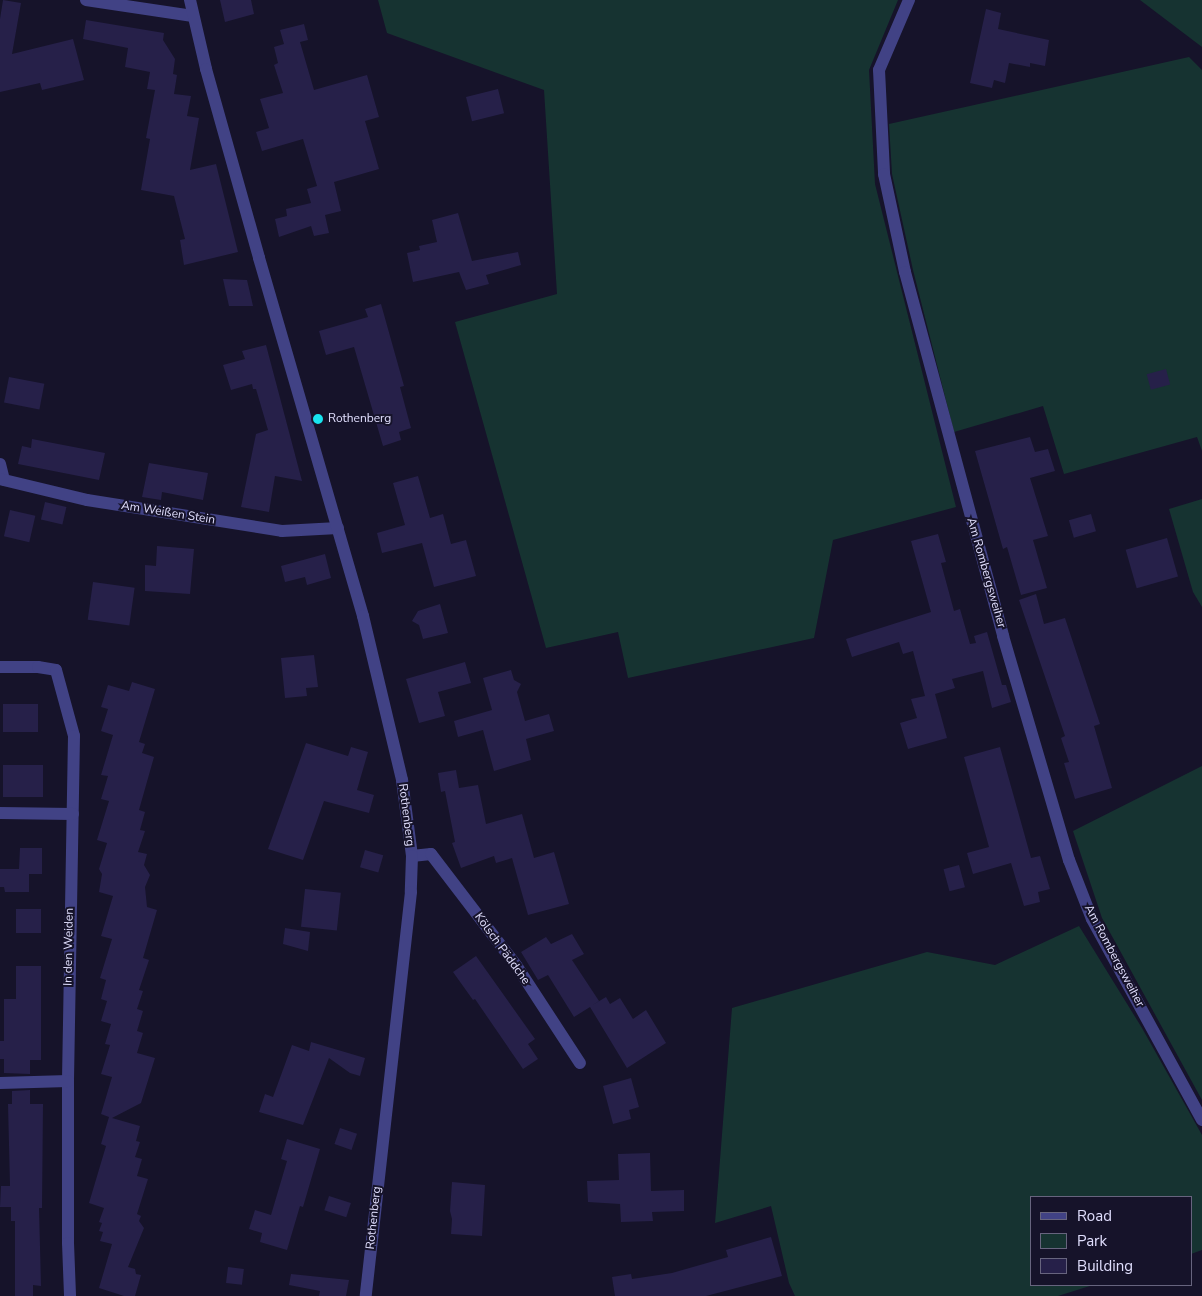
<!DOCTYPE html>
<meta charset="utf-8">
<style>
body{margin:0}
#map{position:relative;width:1202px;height:1296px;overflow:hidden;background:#16132a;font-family:"Nunito Sans",sans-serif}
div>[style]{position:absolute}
.green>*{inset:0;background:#163331}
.building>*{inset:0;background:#262049;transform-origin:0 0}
.minor>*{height:12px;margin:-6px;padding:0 6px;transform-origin:6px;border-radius:6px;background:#414285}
.tertiary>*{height:12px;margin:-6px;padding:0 6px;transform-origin:6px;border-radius:6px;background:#414285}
.dots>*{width:14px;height:14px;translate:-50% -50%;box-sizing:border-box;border:2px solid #16132a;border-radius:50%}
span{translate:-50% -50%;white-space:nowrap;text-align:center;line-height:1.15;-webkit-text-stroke:4px #16132a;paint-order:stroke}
.poi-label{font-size:12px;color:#e0defd}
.left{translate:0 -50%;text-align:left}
.street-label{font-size:12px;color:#e0defd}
.legend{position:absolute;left:1030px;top:1196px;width:162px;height:90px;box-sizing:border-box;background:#16132a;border:1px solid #67647e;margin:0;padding:6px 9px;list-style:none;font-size:15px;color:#e0defd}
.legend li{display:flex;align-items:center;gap:10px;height:25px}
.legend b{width:25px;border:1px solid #67647e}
</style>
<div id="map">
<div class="green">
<i style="clip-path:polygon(378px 0,898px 0,869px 70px,875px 184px,956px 507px,833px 540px,814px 638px,628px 678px,618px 632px,546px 648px,455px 322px,557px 294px,544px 90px,387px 33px)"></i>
<i style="clip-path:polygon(1140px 0,1202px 0,1202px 47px)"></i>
<i style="clip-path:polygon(1189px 57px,1202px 70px,1202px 451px,1197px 437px,1064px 474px,1043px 406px,954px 432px,913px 270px,892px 174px,889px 124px)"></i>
<i style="clip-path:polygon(1202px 499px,1202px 607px,1193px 592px,1169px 509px)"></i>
<i style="clip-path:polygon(1202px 766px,1202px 1100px,1102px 918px,1073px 831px)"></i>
<i style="clip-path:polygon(1079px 926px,1142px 1028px,1202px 1135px,1202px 1250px,1191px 1254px,1191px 1197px,1031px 1197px,1031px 1285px,1093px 1285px,1058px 1296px,795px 1296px,789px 1283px,771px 1206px,715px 1223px,732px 1008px,927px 952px,995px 965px)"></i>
</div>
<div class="building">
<i style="clip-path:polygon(3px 0,21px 3px,12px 54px,73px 39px,84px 80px,42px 90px,40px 83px,0 92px,0 19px)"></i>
<i style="clip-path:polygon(220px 0,251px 0,254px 14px,225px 22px)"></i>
<i style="clip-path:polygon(986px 9px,1001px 13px,998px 29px,1049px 40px,1045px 66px,1030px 63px,1030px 67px,1009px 63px,1005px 83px,994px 80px,992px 88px,970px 83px)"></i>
<i style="clip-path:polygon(86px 20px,164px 33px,163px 40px,175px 59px,173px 74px,177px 75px,174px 94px,191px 96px,187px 116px,199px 118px,190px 170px,216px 164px,238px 252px,184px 265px,180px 240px,185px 239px,174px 196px,141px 190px,150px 139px,146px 138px,155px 90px,147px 89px,150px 72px,125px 67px,128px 48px,83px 39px)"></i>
<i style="clip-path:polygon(304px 24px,308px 40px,300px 42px,314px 90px,367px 75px,379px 117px,365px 121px,379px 169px,334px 182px,341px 211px,325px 215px,329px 233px,314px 236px,311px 226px,279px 237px,275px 219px,287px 216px,286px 209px,311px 203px,307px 189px,317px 186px,303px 139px,262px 151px,256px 132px,269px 128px,260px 99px,283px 93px,274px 65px,278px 63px,274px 47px,284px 44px,280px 30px)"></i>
<i style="left:498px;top:89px;width:25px;height:33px;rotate:76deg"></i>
<i style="clip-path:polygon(458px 213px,472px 261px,518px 252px,521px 265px,486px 275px,489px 284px,466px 290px,459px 272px,413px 282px,407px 253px,420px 250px,419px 246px,437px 242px,432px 220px)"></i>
<i style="clip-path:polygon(223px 279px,247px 280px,253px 306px,229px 306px)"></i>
<i style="clip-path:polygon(381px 304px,404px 386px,400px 387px,411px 428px,399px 432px,401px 440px,383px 446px,354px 347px,326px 355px,319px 331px,368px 317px,365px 309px)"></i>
<i style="clip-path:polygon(266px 345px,302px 481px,275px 476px,269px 512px,241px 507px,256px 434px,268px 430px,256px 389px,253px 389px,252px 384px,231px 390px,223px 365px,245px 359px,242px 351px)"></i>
<i style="left:1166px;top:369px;width:16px;height:20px;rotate:75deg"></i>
<i style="left:9px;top:377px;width:36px;height:26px;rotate:11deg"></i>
<i style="clip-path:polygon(1030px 437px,1035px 452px,1048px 449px,1055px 471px,1030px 478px,1048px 536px,1033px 540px,1047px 588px,1021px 595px,1007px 547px,1003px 549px,975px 451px)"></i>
<i style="clip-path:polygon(32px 439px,105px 453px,99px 480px,18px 464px,22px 446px,31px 448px)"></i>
<i style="clip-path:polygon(149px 463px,208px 473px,203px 500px,162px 492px,161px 500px,142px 497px)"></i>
<i style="clip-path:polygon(418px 476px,430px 518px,443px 514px,451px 544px,466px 540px,476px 576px,434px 587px,422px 543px,382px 553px,377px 533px,405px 525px,393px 483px)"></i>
<i style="left:45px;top:502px;width:22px;height:18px;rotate:13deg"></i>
<i style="left:10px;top:510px;width:26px;height:27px;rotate:13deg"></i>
<i style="left:1091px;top:514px;width:18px;height:23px;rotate:74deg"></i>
<i style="clip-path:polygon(938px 534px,946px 562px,941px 563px,954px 611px,960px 609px,970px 644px,976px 643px,974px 636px,987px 632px,1002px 685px,1006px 685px,1011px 702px,992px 708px,983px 671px,952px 679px,955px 688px,935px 694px,947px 738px,908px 749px,900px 723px,917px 718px,911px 699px,925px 696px,913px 651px,903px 654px,899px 642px,852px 657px,846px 639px,931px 612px,911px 541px)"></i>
<i style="left:1167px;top:538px;width:40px;height:43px;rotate:74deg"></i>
<i style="clip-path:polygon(157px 546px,194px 549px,190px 594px,145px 591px,145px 565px,156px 566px)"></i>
<i style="clip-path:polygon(325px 554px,331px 578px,307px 585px,305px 577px,285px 582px,281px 566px)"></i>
<i style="left:93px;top:582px;width:42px;height:38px;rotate:8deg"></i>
<i style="clip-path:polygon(1036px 594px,1044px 624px,1065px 618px,1100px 724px,1094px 726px,1112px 788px,1075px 799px,1064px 763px,1069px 762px,1061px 738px,1065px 736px,1019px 600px)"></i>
<i style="clip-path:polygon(440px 604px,448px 633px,423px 639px,419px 625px,412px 621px,418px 611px)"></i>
<i style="clip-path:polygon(314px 655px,318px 687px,306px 688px,307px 696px,285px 698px,281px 658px)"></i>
<i style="clip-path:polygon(465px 662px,471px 683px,438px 692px,445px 716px,419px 723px,406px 679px)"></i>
<i style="clip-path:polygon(511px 670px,514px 680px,521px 684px,517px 692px,525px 721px,549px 714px,554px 731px,526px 739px,531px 760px,494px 771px,483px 730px,458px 737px,454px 721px,492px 710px,483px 678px)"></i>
<i style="clip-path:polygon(132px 682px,155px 689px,139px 742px,145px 744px,142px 753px,154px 757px,139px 810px,145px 812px,140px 830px,145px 831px,138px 852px,147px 854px,144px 865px,150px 875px,145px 887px,147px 907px,157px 910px,143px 958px,149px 960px,139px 990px,143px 991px,137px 1009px,143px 1011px,137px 1031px,143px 1033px,137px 1053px,155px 1058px,141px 1103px,112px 1118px,140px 1126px,136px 1141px,140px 1142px,135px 1157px,142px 1159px,137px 1176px,148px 1179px,137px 1214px,141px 1216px,139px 1221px,144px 1228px,128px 1267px,135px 1269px,136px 1274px,141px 1275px,135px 1296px,124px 1296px,99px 1288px,112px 1244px,100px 1241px,103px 1232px,99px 1231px,102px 1223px,99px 1222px,104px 1208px,89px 1203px,106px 1146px,101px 1144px,109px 1117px,101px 1114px,112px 1077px,101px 1074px,110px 1045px,105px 1044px,111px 1024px,101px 1021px,107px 1001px,101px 999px,106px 980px,100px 978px,112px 939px,101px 936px,113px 896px,99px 892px,102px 874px,99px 869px,107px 843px,97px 840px,109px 801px,101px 799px,108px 776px,101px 775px,113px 735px,101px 731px,108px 709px,101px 707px,108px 685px,129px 691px)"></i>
<i style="left:3px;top:704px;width:35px;height:28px"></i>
<i style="clip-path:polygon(306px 743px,348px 756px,351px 747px,368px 752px,357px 790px,374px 795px,369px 813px,324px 801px,303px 860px,268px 849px)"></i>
<i style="clip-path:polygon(1000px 747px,1031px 858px,1040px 856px,1050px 889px,1038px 892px,1040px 902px,1024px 906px,1011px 863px,973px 874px,967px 853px,989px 847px,964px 757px)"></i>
<i style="left:3px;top:765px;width:40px;height:32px"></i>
<i style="clip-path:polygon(456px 770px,459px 788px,478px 785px,486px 824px,522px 814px,534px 858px,554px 852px,569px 904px,528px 915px,512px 858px,496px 863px,494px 856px,461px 868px,452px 843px,455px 842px,445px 791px,449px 790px,441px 792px,438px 773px)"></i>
<i style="clip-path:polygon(20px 848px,42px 848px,42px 874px,29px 874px,29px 892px,5px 892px,4px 887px,0 887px,0 869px,19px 869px)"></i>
<i style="left:365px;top:850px;width:19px;height:18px;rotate:16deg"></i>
<i style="left:959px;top:865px;width:23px;height:16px;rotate:75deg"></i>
<i style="left:305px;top:889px;width:36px;height:38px;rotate:6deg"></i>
<i style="left:41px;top:909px;width:24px;height:25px;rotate:90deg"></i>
<i style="clip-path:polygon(285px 928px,310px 932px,308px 951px,283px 944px)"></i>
<i style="clip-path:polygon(572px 934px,584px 954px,572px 960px,599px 1001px,591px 1006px,606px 997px,610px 1004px,620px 998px,633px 1019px,646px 1010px,666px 1043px,627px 1068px,590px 1007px,574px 1017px,548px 975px,538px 980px,521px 952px,546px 937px,551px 944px)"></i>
<i style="clip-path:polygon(476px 956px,535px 1039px,528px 1044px,538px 1059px,523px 1069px,475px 999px,473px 1000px,453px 972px)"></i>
<i style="clip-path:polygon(16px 966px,41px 966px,41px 1060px,30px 1060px,30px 1074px,4px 1073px,4px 1059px,0 1059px,0 1041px,4px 1041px,4px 999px,16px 999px)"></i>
<i style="clip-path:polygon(311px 1042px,365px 1058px,360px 1076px,350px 1073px,329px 1058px,303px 1125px,259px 1112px,265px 1094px,273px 1097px,292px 1045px,309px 1051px)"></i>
<i style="clip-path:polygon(631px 1078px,639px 1107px,629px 1110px,631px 1119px,613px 1124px,603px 1086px)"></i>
<i style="clip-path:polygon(30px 1090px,30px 1104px,43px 1104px,42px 1208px,39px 1208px,41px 1286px,33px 1285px,33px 1296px,15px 1296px,15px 1221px,11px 1221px,11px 1207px,0 1207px,1px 1186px,10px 1186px,8px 1104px,12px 1104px,12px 1091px)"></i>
<i style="left:340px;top:1128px;width:18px;height:17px;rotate:19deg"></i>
<i style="clip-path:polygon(287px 1139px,320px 1149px,303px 1207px,300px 1206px,287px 1250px,260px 1242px,262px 1233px,249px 1229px,255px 1210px,271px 1215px,287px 1161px,281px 1159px)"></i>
<i style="clip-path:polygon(650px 1153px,651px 1191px,684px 1190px,684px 1211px,652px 1212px,653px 1221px,621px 1222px,620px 1204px,588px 1202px,587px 1181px,619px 1180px,618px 1154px)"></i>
<i style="clip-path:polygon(452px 1182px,485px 1185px,482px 1236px,451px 1234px,452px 1219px,450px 1211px)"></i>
<i style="left:329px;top:1196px;width:23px;height:15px;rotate:18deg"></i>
<i style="clip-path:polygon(771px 1237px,782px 1276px,706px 1296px,615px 1296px,612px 1277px,631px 1274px,632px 1279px,672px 1273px,728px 1257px,726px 1250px)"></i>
<i style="left:228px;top:1267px;width:16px;height:16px;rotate:7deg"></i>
<i style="clip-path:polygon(291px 1274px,349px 1280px,346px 1296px,319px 1296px,320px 1291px,289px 1285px)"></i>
</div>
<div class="minor">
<i style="left:86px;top:0;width:108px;rotate:8.5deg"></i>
<i style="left:909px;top:0;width:76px;rotate:113.2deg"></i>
<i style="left:879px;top:70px;width:104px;rotate:87.2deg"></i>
<i style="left:884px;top:174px;width:100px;rotate:77.9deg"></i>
<i style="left:905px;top:272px;width:377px;rotate:74.9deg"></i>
<i style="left:1003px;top:636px;width:234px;rotate:73.6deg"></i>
<i style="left:1069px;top:860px;width:63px;rotate:68.7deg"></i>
<i style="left:1092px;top:919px;width:229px;rotate:61.3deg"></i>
<i style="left:0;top:464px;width:16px;rotate:76deg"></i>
<i style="left:0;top:479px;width:89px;rotate:13.6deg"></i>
<i style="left:87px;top:500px;width:197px;rotate:9deg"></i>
<i style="left:282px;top:531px;width:56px;rotate:-3.1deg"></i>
<i style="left:0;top:667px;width:38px"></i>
<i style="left:38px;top:667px;width:18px;rotate:9deg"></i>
<i style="left:56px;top:670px;width:68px;rotate:74.7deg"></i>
<i style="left:74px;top:736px;width:345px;rotate:91deg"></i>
<i style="left:68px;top:1081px;width:162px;rotate:90deg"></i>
<i style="left:68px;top:1243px;width:53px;rotate:87.8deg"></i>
<i style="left:0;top:813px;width:73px;rotate:0.8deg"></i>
<i style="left:412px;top:856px;width:19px;rotate:-6deg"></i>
<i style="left:431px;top:854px;width:140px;rotate:52.6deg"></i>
<i style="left:516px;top:965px;width:117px;rotate:56.9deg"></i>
<i style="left:0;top:1083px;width:68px;rotate:-1.7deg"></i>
</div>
<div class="tertiary">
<i style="left:190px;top:0;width:71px;rotate:76.9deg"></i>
<i style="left:206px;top:69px;width:196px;rotate:74.3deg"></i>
<i style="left:259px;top:258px;width:373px;rotate:73.8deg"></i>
<i style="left:363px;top:616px;width:169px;rotate:76.6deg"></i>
<i style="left:402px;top:780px;width:77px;rotate:82.5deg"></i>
<i style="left:412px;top:856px;width:36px;rotate:92deg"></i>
<i style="left:411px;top:892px;width:406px;rotate:96.4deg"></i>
</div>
<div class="dots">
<i style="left:318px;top:419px;background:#18e4ef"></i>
</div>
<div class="poi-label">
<span class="left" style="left:328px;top:419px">Rothenberg</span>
</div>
<div class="street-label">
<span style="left:168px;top:513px;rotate:9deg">Am Weißen Stein</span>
<span style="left:986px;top:573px;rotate:74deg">Am Rombergsweiher</span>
<span style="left:406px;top:815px;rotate:83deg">Rothenberg</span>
<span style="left:69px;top:947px;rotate:-89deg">In den Weiden</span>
<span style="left:502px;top:949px;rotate:54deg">Kölsch Päddche</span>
<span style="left:1114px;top:956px;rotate:62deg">Am Rombergsweiher</span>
<span style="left:374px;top:1218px;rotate:-84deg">Rothenberg</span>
</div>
<ul class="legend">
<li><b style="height:6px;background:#414285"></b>Road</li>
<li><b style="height:14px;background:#163331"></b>Park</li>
<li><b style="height:14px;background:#262049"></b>Building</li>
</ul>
</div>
